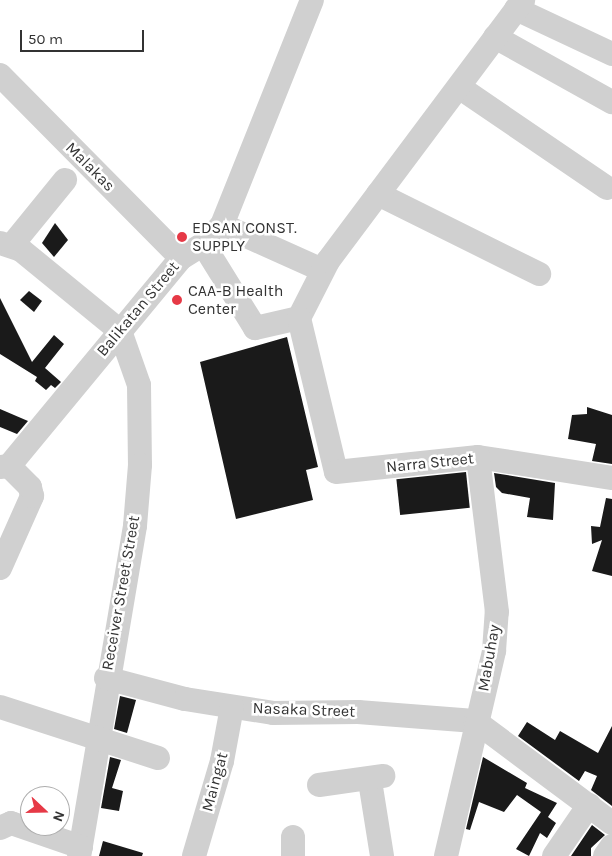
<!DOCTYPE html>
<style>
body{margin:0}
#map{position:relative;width:612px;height:856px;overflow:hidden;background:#fff;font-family:Karla,sans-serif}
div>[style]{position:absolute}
.building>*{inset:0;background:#1a1a1a;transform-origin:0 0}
.minor>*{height:24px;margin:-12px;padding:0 12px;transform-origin:12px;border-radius:12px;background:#d0d0d0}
.dots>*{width:14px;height:14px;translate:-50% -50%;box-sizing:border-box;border:2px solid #fff;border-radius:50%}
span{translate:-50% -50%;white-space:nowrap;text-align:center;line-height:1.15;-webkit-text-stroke:5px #fff;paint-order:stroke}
.street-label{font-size:16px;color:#333}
.poi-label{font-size:16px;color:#333}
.left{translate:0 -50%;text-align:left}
.north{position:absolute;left:20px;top:786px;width:50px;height:50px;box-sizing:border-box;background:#fff;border:1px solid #adadad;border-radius:50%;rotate:111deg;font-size:14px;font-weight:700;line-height:20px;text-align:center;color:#333}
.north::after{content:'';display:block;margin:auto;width:18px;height:22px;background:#e63946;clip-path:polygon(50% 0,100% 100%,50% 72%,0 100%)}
.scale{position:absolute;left:20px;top:30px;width:124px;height:22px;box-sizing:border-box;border:2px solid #333;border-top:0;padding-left:6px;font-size:15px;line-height:18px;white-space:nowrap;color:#333;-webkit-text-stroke:4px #fff;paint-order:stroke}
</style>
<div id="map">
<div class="building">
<i style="clip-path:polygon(55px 223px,68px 240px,54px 257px,42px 243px)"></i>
<i style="clip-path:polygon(29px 291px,42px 301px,34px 312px,20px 300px)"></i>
<i style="clip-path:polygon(0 298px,32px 362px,54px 335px,64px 344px,45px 368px,61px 382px,55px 388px,51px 385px,46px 390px,35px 381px,37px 377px,0 354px)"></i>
<i style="clip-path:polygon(287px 337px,318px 467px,306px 470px,313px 500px,236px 519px,200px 362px)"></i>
<i style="clip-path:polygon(587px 407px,612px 415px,612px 464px,592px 461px,596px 444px,568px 439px,572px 415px,587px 414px)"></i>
<i style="clip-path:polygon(0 409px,28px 421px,17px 434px,0 427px)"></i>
<i style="left:466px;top:472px;width:36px;height:70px;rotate:84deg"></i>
<i style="clip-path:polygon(494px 473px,555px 483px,553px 520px,527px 517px,530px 498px,502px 493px,496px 487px)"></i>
<i style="clip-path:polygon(606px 498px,612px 499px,612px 576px,592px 571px,602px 540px,592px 544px,591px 526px,600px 527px)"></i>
<i style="clip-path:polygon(120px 696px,136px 700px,127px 733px,114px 729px)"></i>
<i style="clip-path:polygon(527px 722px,555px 740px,560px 731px,598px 753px,612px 726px,612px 806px,591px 790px,597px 776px,585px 771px,579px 781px,518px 736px)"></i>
<i style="clip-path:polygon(110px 757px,121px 760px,112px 788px,123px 791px,119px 811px,101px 808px)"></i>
<i style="clip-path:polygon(483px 757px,527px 783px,525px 788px,557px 803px,548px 817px,556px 823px,547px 838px,540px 833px,529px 856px,516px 849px,541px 812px,517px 795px,504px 812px,479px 802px,470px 830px,466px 829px)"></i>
<i style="clip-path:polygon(592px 825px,605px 835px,591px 848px,591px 856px,571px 856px)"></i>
<i style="clip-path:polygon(103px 841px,143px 853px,142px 856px,99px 856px)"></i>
</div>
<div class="minor">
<i style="left:516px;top:9px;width:106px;rotate:25.1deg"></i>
<i style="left:495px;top:37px;width:134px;rotate:29.1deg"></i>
<i style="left:0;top:75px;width:257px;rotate:45.3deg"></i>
<i style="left:459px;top:87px;width:179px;rotate:34.3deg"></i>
<i style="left:378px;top:194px;width:180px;rotate:26.4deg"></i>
<i style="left:222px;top:225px;width:110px;rotate:24.2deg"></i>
<i style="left:0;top:243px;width:22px;rotate:18deg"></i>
<i style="left:21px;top:250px;width:128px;rotate:39.3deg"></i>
<i style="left:120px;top:331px;width:57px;rotate:70.6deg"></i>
<i style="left:139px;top:385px;width:80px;rotate:89.3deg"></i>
<i style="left:140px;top:465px;width:61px;rotate:94.7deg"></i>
<i style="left:135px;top:526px;width:335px;rotate:99.6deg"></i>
<i style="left:203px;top:244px;width:99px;rotate:58.2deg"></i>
<i style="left:255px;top:328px;width:45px;rotate:-12.8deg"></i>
<i style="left:299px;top:318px;width:64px;rotate:-63deg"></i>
<i style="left:328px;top:261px;width:326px;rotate:-53.2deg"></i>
<i style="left:12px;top:245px;width:84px;rotate:-50.8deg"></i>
<i style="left:299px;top:318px;width:158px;rotate:76.5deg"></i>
<i style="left:336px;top:472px;width:143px;rotate:-6deg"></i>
<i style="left:478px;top:457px;width:136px;rotate:8.9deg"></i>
<i style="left:0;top:467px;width:9px;rotate:-6deg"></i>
<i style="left:9px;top:466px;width:270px;rotate:-50.4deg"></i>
<i style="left:181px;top:258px;width:26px;rotate:-32deg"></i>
<i style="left:203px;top:244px;width:27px;rotate:-45deg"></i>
<i style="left:222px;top:225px;width:242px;rotate:-68.2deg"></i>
<i style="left:0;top:568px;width:79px;rotate:-66deg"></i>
<i style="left:32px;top:496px;width:9px;rotate:-103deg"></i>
<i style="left:30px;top:487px;width:30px;rotate:-135deg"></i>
<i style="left:106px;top:678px;width:82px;rotate:14.9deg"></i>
<i style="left:185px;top:699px;width:89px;rotate:9deg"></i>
<i style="left:273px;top:713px;width:85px;rotate:-0.7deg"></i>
<i style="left:358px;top:712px;width:117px;rotate:4.4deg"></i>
<i style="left:475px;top:721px;width:171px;rotate:36.7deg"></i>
<i style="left:0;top:707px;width:166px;rotate:17.9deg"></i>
<i style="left:370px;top:781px;width:76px;rotate:80.9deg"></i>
<i style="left:319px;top:785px;width:65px;rotate:-8deg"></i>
<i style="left:0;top:828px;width:12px;rotate:-24deg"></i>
<i style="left:11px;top:823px;width:74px;rotate:18.9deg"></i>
<i style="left:194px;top:856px;width:99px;rotate:-73.6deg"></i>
<i style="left:222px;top:761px;width:55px;rotate:-79.5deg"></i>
<i style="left:293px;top:856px;width:19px;rotate:-90deg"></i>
<i style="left:446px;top:856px;width:211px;rotate:-76.8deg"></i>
<i style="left:494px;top:651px;width:39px;rotate:-86deg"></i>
<i style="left:497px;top:612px;width:156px;rotate:-97deg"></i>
<i style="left:554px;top:856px;width:62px;rotate:-55.5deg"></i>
<i style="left:605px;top:856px;width:12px;rotate:-55deg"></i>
</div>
<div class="dots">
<i style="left:182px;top:237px;background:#e63946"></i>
<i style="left:177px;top:300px;background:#e63946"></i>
</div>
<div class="street-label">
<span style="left:90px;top:167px;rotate:45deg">Malakas</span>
<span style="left:138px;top:309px;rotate:-50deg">Balikatan Street</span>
<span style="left:430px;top:463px;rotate:-6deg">Narra Street</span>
<span style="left:121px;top:593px;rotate:-80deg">Receiver Street Street</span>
<span style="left:489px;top:658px;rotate:-80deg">Mabuhay</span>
<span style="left:304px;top:710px;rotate:2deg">Nasaka Street</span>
<span style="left:215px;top:782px;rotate:-75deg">Maingat</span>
</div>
<div class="poi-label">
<span class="left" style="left:192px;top:237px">EDSAN CONST.<br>SUPPLY</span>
<span class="left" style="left:188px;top:300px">CAA-B Health<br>Center</span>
</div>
<div class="north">N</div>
<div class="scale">50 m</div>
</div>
